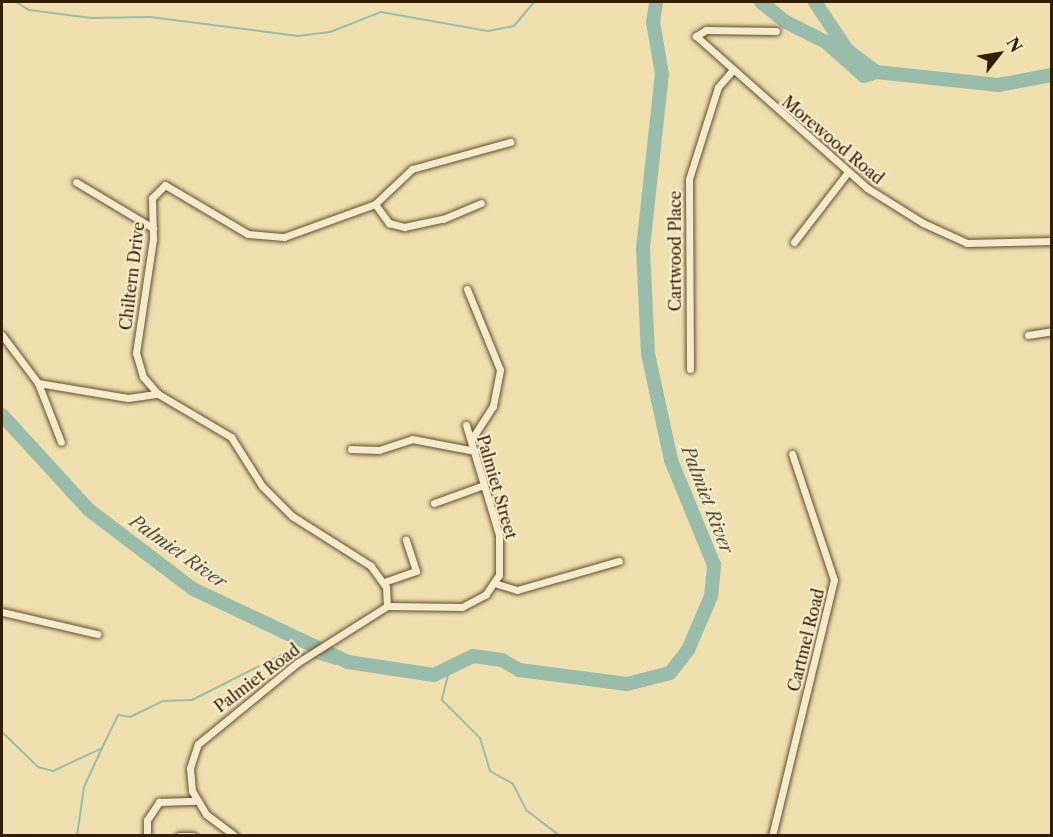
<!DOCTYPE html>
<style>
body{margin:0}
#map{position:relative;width:1053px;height:837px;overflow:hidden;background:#f0e0b0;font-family:"Libre Caslon Text",serif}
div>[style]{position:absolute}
.stream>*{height:2px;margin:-1px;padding:0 1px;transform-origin:1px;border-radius:1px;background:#9abdab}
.river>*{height:14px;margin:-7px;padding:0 7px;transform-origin:7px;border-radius:7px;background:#9abdab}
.roads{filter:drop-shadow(0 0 2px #624e2e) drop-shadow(0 0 2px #624e2e)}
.street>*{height:7px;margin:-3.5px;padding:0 3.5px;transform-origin:3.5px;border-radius:3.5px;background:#f5ebcc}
span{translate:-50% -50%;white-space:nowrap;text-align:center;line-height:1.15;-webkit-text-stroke:4.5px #f5ebcc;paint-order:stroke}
.street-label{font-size:16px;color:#331d03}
.water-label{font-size:18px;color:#524d35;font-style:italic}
.frame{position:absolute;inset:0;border:3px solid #331d03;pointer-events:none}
.north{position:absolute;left:969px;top:24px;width:60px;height:60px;-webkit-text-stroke:4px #f5ebcc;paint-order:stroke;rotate:59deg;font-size:16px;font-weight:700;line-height:24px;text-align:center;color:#331d03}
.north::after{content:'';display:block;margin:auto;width:21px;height:27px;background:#331d03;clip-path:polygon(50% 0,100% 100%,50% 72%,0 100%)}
</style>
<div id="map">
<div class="stream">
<i style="left:16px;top:2px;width:15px;rotate:32deg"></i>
<i style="left:29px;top:10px;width:63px;rotate:7.4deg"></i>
<i style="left:91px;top:18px;width:59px;rotate:-1deg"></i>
<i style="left:150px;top:17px;width:149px;rotate:7.3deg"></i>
<i style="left:298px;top:36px;width:32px;rotate:-7deg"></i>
<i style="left:330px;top:32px;width:55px;rotate:-21.4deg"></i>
<i style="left:381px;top:12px;width:109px;rotate:10.1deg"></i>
<i style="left:488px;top:31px;width:26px;rotate:-11deg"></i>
<i style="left:514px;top:26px;width:31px;rotate:-50deg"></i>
<i style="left:312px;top:656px;width:24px;rotate:19deg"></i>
<i style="left:335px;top:664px;width:11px;rotate:-22deg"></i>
<i style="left:450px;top:667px;width:34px;rotate:104deg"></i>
<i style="left:442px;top:700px;width:54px;rotate:45deg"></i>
<i style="left:480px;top:738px;width:34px;rotate:73deg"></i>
<i style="left:490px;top:771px;width:26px;rotate:29deg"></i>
<i style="left:513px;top:784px;width:29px;rotate:63deg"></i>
<i style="left:526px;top:810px;width:43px;rotate:37.4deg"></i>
<i style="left:2px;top:732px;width:50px;rotate:44.2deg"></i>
<i style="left:38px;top:767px;width:16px;rotate:15deg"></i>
<i style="left:53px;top:771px;width:54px;rotate:-25.1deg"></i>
<i style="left:102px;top:748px;width:37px;rotate:-64deg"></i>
<i style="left:118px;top:715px;width:12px;rotate:9deg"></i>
<i style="left:130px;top:717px;width:37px;rotate:-26deg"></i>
<i style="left:163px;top:701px;width:29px;rotate:-2deg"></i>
<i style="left:192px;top:700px;width:104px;rotate:-26.8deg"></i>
<i style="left:285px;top:653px;width:21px;rotate:5deg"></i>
<i style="left:77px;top:836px;width:49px;rotate:-81.9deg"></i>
<i style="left:84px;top:787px;width:43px;rotate:-65.2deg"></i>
</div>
<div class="river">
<i style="left:761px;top:2px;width:32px;rotate:39deg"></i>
<i style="left:786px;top:22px;width:45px;rotate:26.6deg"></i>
<i style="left:826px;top:42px;width:51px;rotate:41.8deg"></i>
<i style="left:864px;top:76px;width:13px;rotate:-18deg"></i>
<i style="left:815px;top:2px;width:58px;rotate:56.3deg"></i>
<i style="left:847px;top:50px;width:36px;rotate:37deg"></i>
<i style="left:876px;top:72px;width:123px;rotate:6.1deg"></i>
<i style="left:998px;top:85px;width:55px;rotate:-10.5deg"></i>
<i style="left:2px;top:415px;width:129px;rotate:47.5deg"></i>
<i style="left:89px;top:510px;width:131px;rotate:37.2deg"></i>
<i style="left:193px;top:589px;width:171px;rotate:25.2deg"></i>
<i style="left:348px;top:662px;width:87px;rotate:8.6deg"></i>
<i style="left:434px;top:675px;width:43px;rotate:-26deg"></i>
<i style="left:473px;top:656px;width:29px;rotate:8deg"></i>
<i style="left:502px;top:660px;width:20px;rotate:30deg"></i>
<i style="left:519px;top:670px;width:109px;rotate:7.4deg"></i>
<i style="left:627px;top:684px;width:44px;rotate:-14.3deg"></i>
<i style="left:670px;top:673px;width:29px;rotate:-52deg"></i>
<i style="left:688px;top:650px;width:59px;rotate:-66.9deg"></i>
<i style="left:711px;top:596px;width:31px;rotate:-84deg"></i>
<i style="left:714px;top:565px;width:113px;rotate:-112.3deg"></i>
<i style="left:671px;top:460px;width:108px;rotate:-102.2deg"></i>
<i style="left:648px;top:354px;width:106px;rotate:-92.7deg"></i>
<i style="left:643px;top:248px;width:175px;rotate:-83.8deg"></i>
<i style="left:662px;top:74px;width:53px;rotate:-99.8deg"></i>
<i style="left:653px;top:22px;width:20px;rotate:-81deg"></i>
</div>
<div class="roads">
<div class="street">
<i style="left:776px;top:31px;width:70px;rotate:-179.2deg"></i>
<i style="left:706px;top:30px;width:12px;rotate:149deg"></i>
<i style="left:696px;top:36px;width:229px;rotate:41.6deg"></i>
<i style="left:867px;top:188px;width:66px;rotate:32deg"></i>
<i style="left:923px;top:223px;width:48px;rotate:24.4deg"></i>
<i style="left:967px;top:243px;width:85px;rotate:-1.3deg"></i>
<i style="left:76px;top:182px;width:90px;rotate:30.9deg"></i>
<i style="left:375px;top:204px;width:24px;rotate:54deg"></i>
<i style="left:389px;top:223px;width:16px;rotate:15deg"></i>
<i style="left:404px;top:227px;width:40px;rotate:-12deg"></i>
<i style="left:443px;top:219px;width:41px;rotate:-22.8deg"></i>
<i style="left:794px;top:242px;width:88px;rotate:-52.4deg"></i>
<i style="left:467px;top:289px;width:87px;rotate:67.8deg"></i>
<i style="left:500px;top:370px;width:37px;rotate:101deg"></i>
<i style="left:493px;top:406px;width:40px;rotate:122.9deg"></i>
<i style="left:2px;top:335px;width:60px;rotate:53.1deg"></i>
<i style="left:38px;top:383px;width:91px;rotate:9.5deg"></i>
<i style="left:128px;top:398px;width:30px;rotate:-8deg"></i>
<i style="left:1028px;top:335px;width:24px;rotate:-9deg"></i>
<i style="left:690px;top:369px;width:190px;rotate:-90.3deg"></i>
<i style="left:689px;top:179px;width:96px;rotate:-72.5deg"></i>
<i style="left:718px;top:87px;width:21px;rotate:-49deg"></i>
<i style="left:38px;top:383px;width:63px;rotate:68.7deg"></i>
<i style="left:351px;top:449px;width:28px;rotate:2deg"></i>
<i style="left:379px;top:450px;width:35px;rotate:-18deg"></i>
<i style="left:412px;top:439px;width:64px;rotate:10.8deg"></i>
<i style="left:434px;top:503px;width:53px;rotate:-19.8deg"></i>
<i style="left:384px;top:582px;width:34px;rotate:-19deg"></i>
<i style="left:416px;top:571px;width:33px;rotate:-108deg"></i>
<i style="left:494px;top:583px;width:24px;rotate:17deg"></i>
<i style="left:517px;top:590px;width:106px;rotate:-15.9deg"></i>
<i style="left:387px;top:606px;width:19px;rotate:-93deg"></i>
<i style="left:386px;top:587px;width:26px;rotate:-126deg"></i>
<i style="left:371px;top:566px;width:93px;rotate:-147.7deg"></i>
<i style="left:292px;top:516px;width:42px;rotate:-135deg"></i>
<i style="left:262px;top:486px;width:58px;rotate:-122.3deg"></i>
<i style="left:231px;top:437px;width:85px;rotate:-149.5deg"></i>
<i style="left:158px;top:394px;width:23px;rotate:-131deg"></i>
<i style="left:143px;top:377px;width:25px;rotate:-106deg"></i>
<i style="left:136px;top:353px;width:115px;rotate:-81.5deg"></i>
<i style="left:153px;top:239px;width:41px;rotate:-91.4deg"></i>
<i style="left:152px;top:198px;width:18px;rotate:-45deg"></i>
<i style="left:165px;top:185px;width:96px;rotate:30.6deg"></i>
<i style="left:248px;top:234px;width:36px;rotate:5deg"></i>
<i style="left:284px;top:237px;width:97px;rotate:-19.9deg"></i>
<i style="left:375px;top:204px;width:51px;rotate:-43.4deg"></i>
<i style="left:412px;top:169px;width:102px;rotate:-15.4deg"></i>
<i style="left:387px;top:606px;width:75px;rotate:0.8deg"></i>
<i style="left:462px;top:607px;width:27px;rotate:-28deg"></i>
<i style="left:486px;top:594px;width:23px;rotate:-56deg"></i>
<i style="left:499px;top:575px;width:40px;rotate:-90deg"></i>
<i style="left:499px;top:535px;width:115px;rotate:-106.7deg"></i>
<i style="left:2px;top:612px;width:98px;rotate:13deg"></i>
<i style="left:147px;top:836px;width:16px;rotate:-90deg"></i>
<i style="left:147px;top:820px;width:22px;rotate:-56deg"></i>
<i style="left:159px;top:802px;width:38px;rotate:-2deg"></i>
<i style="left:179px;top:836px;width:14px"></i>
<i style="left:235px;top:836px;width:36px;rotate:-143deg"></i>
<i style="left:206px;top:814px;width:27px;rotate:-121deg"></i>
<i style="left:192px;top:791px;width:23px;rotate:-95deg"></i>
<i style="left:190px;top:768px;width:25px;rotate:-72deg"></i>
<i style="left:198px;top:744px;width:128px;rotate:-39.3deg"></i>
<i style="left:297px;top:663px;width:107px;rotate:-32.3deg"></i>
<i style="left:772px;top:836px;width:263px;rotate:-76.4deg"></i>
<i style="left:834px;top:580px;width:133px;rotate:-108.4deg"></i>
</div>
</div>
<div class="street-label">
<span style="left:833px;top:140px;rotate:40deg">Morewood Road</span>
<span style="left:675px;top:251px;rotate:-90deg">Cartwood Place</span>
<span style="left:132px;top:276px;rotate:-83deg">Chiltern Drive</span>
<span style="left:497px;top:487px;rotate:74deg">Palmiet Street</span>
<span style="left:806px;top:640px;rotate:-76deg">Cartmel Road</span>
<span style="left:257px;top:678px;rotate:-37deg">Palmiet Road</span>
</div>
<div class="water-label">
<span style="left:707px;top:500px;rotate:69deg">Palmiet River</span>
<span style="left:178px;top:552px;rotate:35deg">Palmiet River</span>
</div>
<div class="frame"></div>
<div class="north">N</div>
</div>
